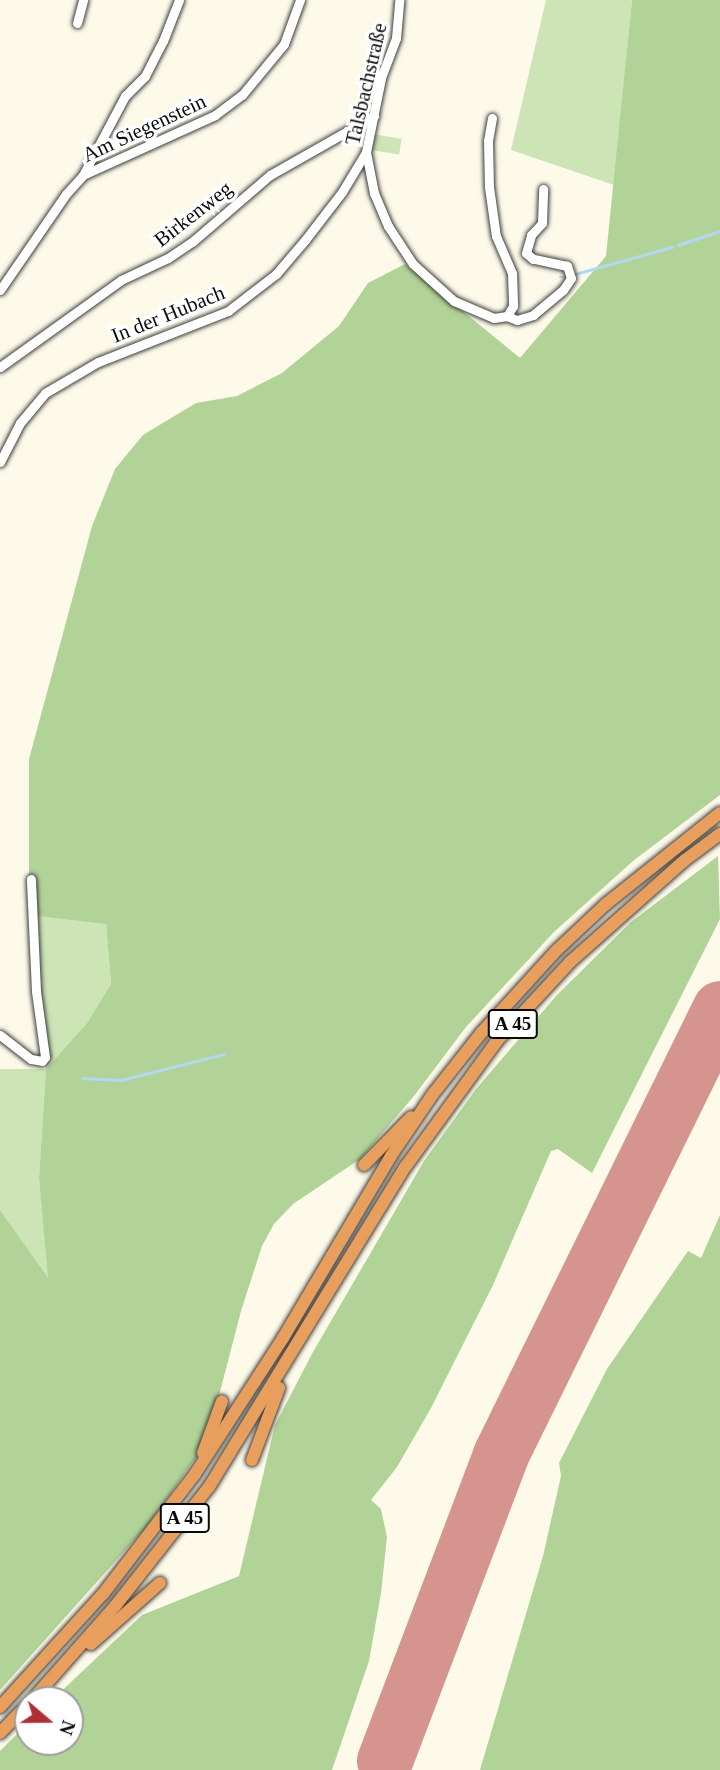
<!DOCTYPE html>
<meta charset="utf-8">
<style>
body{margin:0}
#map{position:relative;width:720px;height:1770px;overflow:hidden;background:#fdfae9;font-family:"Times New Roman",serif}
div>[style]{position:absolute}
.green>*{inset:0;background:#cde4b6;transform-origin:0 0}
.forest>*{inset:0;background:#b1d397}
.stream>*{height:2.5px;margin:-1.25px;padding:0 1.25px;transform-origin:1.25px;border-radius:1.25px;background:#b2d8f0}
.taxiway>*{height:23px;margin:-11.5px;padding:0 11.5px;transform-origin:11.5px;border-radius:11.5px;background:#d6948e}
.runway>*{height:56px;margin:-28px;padding:0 28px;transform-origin:28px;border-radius:28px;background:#d6948e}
.roads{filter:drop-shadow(0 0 2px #3d3d3d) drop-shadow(0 0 2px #3d3d3d)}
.minor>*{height:9px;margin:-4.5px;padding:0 4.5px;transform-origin:4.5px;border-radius:4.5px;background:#fff}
.highway>*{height:12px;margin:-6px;padding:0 6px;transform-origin:6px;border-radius:6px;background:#e89e5c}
span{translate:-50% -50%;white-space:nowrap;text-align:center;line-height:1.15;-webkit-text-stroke:7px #fff;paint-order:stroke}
.shield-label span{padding:2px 5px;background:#fff;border:2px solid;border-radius:5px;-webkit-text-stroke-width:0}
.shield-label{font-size:19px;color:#0a0a0a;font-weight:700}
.street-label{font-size:21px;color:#0a0a0a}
.north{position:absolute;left:14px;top:1686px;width:70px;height:70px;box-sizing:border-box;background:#fff;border:2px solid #9d9d9d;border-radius:50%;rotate:110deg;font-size:19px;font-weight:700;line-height:28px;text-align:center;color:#0a0a0a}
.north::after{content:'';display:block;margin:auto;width:24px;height:32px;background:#ae2f33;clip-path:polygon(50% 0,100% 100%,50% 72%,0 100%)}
</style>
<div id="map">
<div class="green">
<i style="clip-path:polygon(546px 0,632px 0,614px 185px,511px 150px)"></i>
<i style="left:372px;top:134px;width:30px;height:16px;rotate:9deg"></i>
<i style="clip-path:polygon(29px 915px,106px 923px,111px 984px,87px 1023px,46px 1069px,39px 1178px,49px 1278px,0 1210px,0 1069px,46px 1069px)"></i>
</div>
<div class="forest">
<i style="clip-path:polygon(632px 0,720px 0,720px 795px,633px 861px,554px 932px,466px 1027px,414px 1096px,360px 1159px,293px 1204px,274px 1224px,262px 1246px,241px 1311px,207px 1442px,147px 1526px,0 1690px,0 1210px,48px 1277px,39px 1178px,46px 1069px,87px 1023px,111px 984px,106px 924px,29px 915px,29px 759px,92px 526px,115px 469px,143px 435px,196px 403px,237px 396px,282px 373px,339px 326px,368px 283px,405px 264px,520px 358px,606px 256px)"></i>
<i style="clip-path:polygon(718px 856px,720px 919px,592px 1173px,558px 1149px,551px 1151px,493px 1285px,431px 1408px,397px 1467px,371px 1500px,381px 1509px,387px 1537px,381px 1593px,369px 1661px,332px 1770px,0 1770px,0 1751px,28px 1723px,28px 1742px,70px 1742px,70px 1700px,52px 1700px,142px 1615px,239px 1576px,275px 1425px,313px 1352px,424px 1161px,476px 1089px,557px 995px,631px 922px)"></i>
<i style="clip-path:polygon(720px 1215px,720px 1770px,480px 1770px,543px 1556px,561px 1476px,559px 1463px,607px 1369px,688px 1251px,701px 1258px)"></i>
</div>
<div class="stream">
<i style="left:678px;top:245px;width:44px;rotate:-18.4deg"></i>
<i style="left:575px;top:274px;width:101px;rotate:-15.6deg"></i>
<i style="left:560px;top:277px;width:3px"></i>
<i style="left:82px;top:1078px;width:39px;rotate:3deg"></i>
<i style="left:121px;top:1080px;width:106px;rotate:-14.2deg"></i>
</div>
<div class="taxiway">
<i style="left:384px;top:1770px;width:9px;rotate:-84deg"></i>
</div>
<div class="runway">
<i style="left:385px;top:1761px;width:327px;rotate:-69.2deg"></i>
<i style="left:501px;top:1455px;width:497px;rotate:-63.8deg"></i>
</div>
<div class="roads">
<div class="minor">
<i style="left:77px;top:23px;width:24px;rotate:-75deg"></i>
<i style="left:492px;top:118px;width:23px;rotate:100deg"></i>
<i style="left:488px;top:141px;width:46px;rotate:88.8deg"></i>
<i style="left:489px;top:187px;width:49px;rotate:81.9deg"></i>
<i style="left:496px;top:236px;width:40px;rotate:66.6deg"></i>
<i style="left:512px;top:273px;width:33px;rotate:88deg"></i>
<i style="left:513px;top:306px;width:12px;rotate:121deg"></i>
<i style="left:366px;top:152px;width:42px;rotate:79deg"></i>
<i style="left:374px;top:193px;width:36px;rotate:67deg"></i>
<i style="left:388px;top:226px;width:45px;rotate:56.7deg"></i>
<i style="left:413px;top:264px;width:55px;rotate:42.1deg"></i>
<i style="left:454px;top:301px;width:43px;rotate:23deg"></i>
<i style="left:494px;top:318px;width:13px;rotate:-9deg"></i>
<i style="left:507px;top:316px;width:11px;rotate:22deg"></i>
<i style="left:517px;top:320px;width:17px;rotate:-17deg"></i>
<i style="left:533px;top:315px;width:39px;rotate:-40deg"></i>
<i style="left:563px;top:290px;width:14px;rotate:-56deg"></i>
<i style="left:571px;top:278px;width:13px;rotate:-108deg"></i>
<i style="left:567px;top:266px;width:35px;rotate:-168deg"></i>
<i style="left:533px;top:259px;width:9px;rotate:-139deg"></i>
<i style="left:526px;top:253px;width:19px;rotate:-74deg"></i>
<i style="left:531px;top:235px;width:16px;rotate:-47deg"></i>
<i style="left:542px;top:223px;width:34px;rotate:-88deg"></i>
<i style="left:83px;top:175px;width:89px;rotate:-62deg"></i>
<i style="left:125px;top:96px;width:28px;rotate:-45deg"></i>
<i style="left:145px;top:76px;width:39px;rotate:-63deg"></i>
<i style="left:163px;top:41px;width:44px;rotate:-68.7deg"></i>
<i style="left:0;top:290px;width:116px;rotate:-55.5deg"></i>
<i style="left:66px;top:194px;width:25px;rotate:-48deg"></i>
<i style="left:83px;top:175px;width:145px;rotate:-24.4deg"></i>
<i style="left:215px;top:115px;width:34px;rotate:-37deg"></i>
<i style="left:242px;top:95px;width:66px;rotate:-50.5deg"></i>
<i style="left:284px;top:44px;width:47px;rotate:-70deg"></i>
<i style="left:0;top:367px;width:149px;rotate:-35.7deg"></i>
<i style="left:121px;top:280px;width:52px;rotate:-25.1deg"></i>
<i style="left:168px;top:258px;width:29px;rotate:-34deg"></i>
<i style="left:192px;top:242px;width:103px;rotate:-40.7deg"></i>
<i style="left:270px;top:175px;width:120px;rotate:-29.6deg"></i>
<i style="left:0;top:462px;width:44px;rotate:-62.9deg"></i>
<i style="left:20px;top:423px;width:39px;rotate:-50deg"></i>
<i style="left:45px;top:393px;width:61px;rotate:-30.3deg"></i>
<i style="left:98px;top:362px;width:140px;rotate:-21.4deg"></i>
<i style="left:228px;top:311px;width:61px;rotate:-37.6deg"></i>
<i style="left:276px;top:274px;width:45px;rotate:-49.5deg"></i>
<i style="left:305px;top:240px;width:61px;rotate:-52.4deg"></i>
<i style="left:342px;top:192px;width:47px;rotate:-59deg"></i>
<i style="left:366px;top:152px;width:76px;rotate:-78.5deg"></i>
<i style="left:381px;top:78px;width:43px;rotate:-69.4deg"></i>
<i style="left:396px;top:38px;width:38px;rotate:-85deg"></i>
<i style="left:0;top:1035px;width:39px;rotate:38deg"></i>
<i style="left:31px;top:1059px;width:11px;rotate:10deg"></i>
<i style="left:42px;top:1061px;width:5px;rotate:-53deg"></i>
<i style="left:45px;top:1057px;width:67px;rotate:-97.8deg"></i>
<i style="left:36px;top:991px;width:112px;rotate:-92.6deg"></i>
</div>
<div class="highway">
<i style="left:364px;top:1165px;width:67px;rotate:-45.6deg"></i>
<i style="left:203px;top:1453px;width:55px;rotate:-69.9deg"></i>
<i style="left:252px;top:1460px;width:77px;rotate:-69.4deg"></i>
<i style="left:91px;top:1644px;width:92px;rotate:-41.5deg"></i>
<i style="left:32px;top:1700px;width:127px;rotate:-48.5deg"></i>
<i style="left:116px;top:1605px;width:150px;rotate:-51.8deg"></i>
<i style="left:209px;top:1487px;width:377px;rotate:-58.5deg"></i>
<i style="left:406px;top:1166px;width:153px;rotate:-54deg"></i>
<i style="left:496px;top:1042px;width:109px;rotate:-47.2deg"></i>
<i style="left:570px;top:962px;width:154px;rotate:-41.6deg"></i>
<i style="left:685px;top:860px;width:44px;rotate:-36.6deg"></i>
<i style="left:0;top:1707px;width:153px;rotate:-47.7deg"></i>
<i style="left:103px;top:1594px;width:151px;rotate:-52.5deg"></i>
<i style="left:195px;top:1474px;width:162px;rotate:-57.1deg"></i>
<i style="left:283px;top:1338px;width:212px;rotate:-59.3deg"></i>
<i style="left:391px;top:1156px;width:75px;rotate:-55.9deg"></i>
<i style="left:433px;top:1094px;width:79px;rotate:-51.7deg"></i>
<i style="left:482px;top:1032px;width:111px;rotate:-47.6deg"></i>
<i style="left:557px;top:950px;width:67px;rotate:-43.2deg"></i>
<i style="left:606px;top:904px;width:146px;rotate:-38.6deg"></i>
<i style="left:0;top:1733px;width:40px;rotate:-46deg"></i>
</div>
</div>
<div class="shield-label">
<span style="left:513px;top:1024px">A 45</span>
<span style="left:185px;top:1518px">A 45</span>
</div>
<div class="street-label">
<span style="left:366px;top:84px;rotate:-77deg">Talsbachstraße</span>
<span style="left:144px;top:128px;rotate:-25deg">Am Siegenstein</span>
<span style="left:193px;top:214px;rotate:-38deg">Birkenweg</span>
<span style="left:168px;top:314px;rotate:-22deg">In der Hubach</span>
</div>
<div class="north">N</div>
</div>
